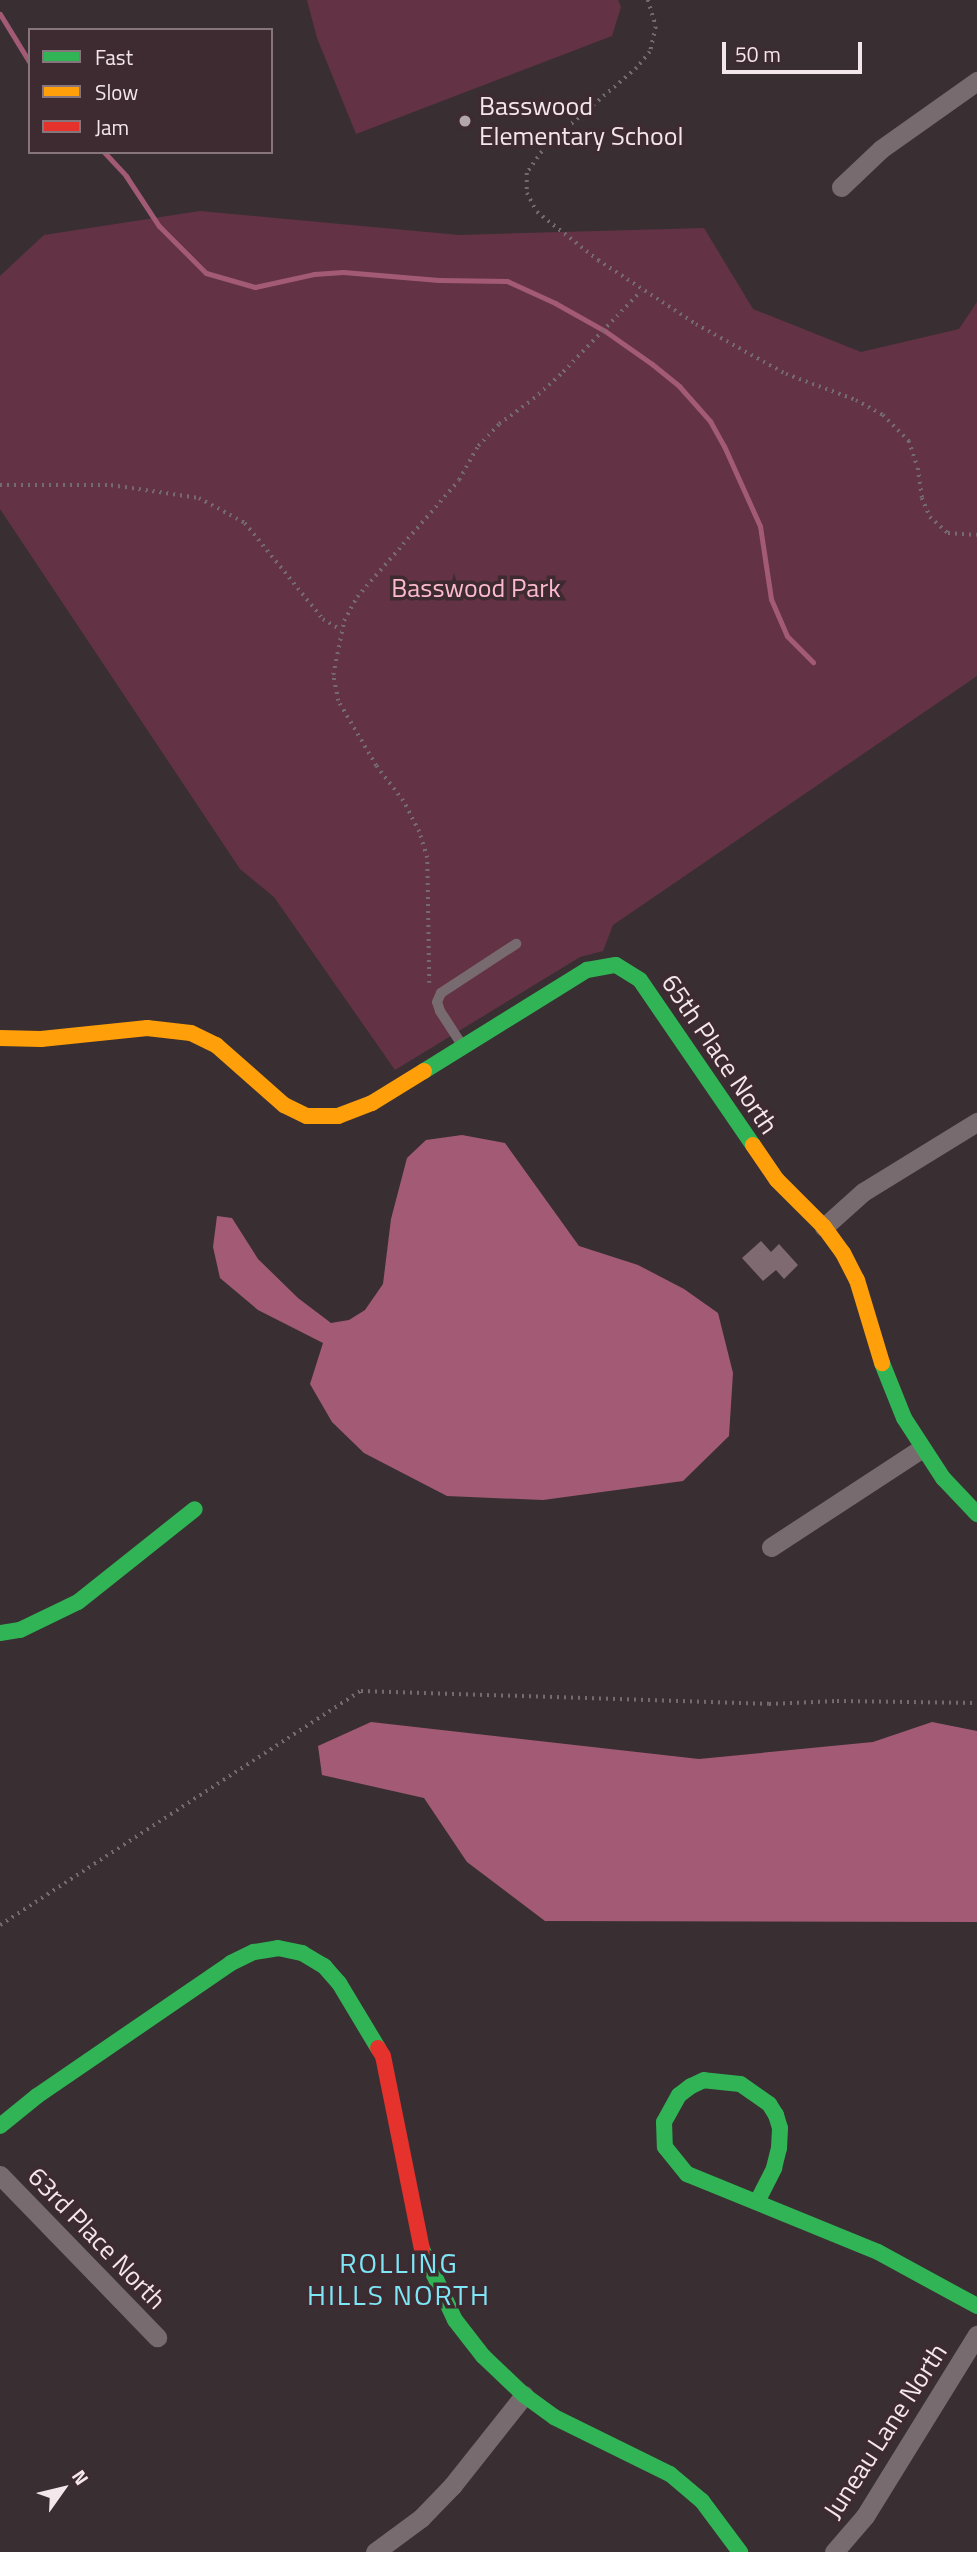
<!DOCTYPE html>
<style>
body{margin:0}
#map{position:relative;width:977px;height:2552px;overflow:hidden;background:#392f32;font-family:"Titillium Web",sans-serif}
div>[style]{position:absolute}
.green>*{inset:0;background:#643245}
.water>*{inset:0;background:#a35b75}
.stream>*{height:5px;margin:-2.5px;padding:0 2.5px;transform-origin:2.5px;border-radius:2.5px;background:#a35b75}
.building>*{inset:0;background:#7f6a71}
.path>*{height:3.5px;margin-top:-1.75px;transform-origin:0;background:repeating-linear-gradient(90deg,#756b6e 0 2px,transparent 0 7px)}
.lane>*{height:10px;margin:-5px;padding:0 5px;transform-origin:5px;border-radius:5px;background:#786b6f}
.street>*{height:19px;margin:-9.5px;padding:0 9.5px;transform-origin:9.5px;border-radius:9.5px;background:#786b6f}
.fast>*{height:16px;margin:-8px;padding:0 8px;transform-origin:8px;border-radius:8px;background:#30b455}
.slow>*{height:16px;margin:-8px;padding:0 8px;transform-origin:8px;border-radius:8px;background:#ff9f0a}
.jam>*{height:16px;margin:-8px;padding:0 8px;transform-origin:8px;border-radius:8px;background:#e5322d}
.dots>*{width:19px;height:19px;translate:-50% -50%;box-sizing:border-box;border:4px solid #3d2b31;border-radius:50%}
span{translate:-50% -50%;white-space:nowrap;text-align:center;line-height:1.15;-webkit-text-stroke:7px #3d2b31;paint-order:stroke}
.poi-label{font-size:26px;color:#f4e7eb}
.left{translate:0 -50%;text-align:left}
.park-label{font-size:26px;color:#fdbacf}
.street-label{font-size:26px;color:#f4e7eb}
.neighbourhood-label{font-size:28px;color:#7de7f6;letter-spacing:2px}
.legend{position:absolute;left:28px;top:28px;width:245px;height:126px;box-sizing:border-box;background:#3d2b31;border:2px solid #86767b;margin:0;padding:9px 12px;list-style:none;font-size:21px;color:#f4e7eb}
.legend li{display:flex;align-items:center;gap:14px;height:35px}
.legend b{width:35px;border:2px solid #86767b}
.north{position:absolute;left:28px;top:2454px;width:70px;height:70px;-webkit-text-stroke:5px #3d2b31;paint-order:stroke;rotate:56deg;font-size:19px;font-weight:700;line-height:28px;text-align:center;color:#f4e7eb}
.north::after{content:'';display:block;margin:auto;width:24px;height:32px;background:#f4e7eb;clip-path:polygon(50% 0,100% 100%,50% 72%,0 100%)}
.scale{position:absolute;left:722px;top:42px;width:140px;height:32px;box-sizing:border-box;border:4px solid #f4e7eb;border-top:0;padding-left:9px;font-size:21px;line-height:24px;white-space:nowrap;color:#f4e7eb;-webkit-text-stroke:5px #3d2b31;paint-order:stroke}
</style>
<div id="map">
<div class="green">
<i style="clip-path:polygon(307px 0,618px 0,621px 7px,612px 36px,356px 134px,317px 38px)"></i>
<i style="clip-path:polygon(200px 211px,459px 235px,704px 228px,753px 309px,861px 352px,959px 329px,977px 302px,977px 676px,613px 925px,603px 951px,580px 957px,395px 1070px,274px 897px,240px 869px,0 509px,0 276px,44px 235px)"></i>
</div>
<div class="water">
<i style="clip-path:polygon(462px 1135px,505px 1143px,579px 1246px,638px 1265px,684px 1289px,718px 1313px,733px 1373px,729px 1436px,683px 1481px,543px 1500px,447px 1496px,364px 1453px,332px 1422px,310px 1384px,323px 1343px,258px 1310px,220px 1278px,213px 1247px,217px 1216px,232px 1218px,258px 1259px,298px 1298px,331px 1323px,349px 1320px,365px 1310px,383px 1284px,391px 1219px,407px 1158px,426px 1140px)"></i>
<i style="clip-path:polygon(371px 1722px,699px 1759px,873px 1742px,932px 1722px,977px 1731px,977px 1922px,545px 1921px,467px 1862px,424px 1798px,322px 1775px,318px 1746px)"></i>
</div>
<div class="stream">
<i style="left:0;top:14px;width:57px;rotate:58.5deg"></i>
<i style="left:104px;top:152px;width:33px;rotate:47deg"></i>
<i style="left:126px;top:176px;width:60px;rotate:56.6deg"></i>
<i style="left:159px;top:226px;width:66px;rotate:45deg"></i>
<i style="left:206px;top:273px;width:51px;rotate:15.9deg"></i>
<i style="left:255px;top:287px;width:60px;rotate:-12.4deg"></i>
<i style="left:314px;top:274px;width:29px;rotate:-4deg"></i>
<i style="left:343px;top:272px;width:96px;rotate:4.8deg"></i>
<i style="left:439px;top:280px;width:68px;rotate:0.8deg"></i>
<i style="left:507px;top:281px;width:53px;rotate:24.6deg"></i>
<i style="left:555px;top:303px;width:57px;rotate:29.2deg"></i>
<i style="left:605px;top:331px;width:57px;rotate:35.1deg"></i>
<i style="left:652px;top:364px;width:35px;rotate:39deg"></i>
<i style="left:679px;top:386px;width:47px;rotate:48.5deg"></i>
<i style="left:710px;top:421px;width:29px;rotate:61deg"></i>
<i style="left:724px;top:446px;width:88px;rotate:65.8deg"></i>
<i style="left:760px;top:526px;width:74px;rotate:81.4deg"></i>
<i style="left:771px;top:599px;width:40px;rotate:66.6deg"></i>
<i style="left:787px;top:636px;width:37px;rotate:45deg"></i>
</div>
<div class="building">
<i style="clip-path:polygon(761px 1241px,771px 1252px,779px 1244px,798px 1265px,784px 1279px,776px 1270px,763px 1281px,742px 1258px)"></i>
</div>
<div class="path">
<i style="left:648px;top:0;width:28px;rotate:73deg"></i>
<i style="left:656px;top:27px;width:26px;rotate:103deg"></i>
<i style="left:650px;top:52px;width:21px;rotate:129deg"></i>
<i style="left:637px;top:68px;width:120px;rotate:139.4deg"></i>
<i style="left:546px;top:146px;width:33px;rotate:125deg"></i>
<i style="left:527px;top:173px;width:20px;rotate:90deg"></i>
<i style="left:527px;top:193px;width:21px;rotate:62deg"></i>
<i style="left:537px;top:212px;width:78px;rotate:38.2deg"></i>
<i style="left:598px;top:260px;width:117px;rotate:33.1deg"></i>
<i style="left:696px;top:324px;width:103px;rotate:29.1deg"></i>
<i style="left:786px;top:374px;width:75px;rotate:20.4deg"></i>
<i style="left:856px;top:400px;width:31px;rotate:29deg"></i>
<i style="left:883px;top:415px;width:37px;rotate:45deg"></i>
<i style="left:909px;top:441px;width:28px;rotate:72deg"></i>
<i style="left:918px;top:468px;width:30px;rotate:82deg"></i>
<i style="left:922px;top:498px;width:21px;rotate:67deg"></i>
<i style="left:930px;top:517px;width:24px;rotate:42deg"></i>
<i style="left:948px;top:533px;width:29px;rotate:4deg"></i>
<i style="left:0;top:485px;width:111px"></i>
<i style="left:111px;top:485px;width:89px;rotate:8.4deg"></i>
<i style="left:199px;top:498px;width:52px;rotate:28.5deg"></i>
<i style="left:245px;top:523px;width:124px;rotate:50.9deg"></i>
<i style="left:323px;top:619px;width:21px;rotate:31deg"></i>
<i style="left:429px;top:983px;width:125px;rotate:-90.9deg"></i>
<i style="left:427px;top:858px;width:27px;rotate:-107deg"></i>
<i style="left:419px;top:832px;width:35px;rotate:-117deg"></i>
<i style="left:403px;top:801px;width:44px;rotate:-127.6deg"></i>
<i style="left:376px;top:766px;width:75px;rotate:-120.3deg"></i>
<i style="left:338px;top:701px;width:26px;rotate:-101deg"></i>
<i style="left:333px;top:675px;width:55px;rotate:-78.5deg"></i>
<i style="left:344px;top:621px;width:27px;rotate:-62deg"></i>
<i style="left:357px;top:597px;width:155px;rotate:-48.9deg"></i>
<i style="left:459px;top:480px;width:39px;rotate:-61deg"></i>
<i style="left:478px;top:446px;width:30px;rotate:-46deg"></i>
<i style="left:499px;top:424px;width:42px;rotate:-36.3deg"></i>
<i style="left:533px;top:399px;width:40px;rotate:-42deg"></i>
<i style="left:563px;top:372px;width:112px;rotate:-46.1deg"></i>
<i style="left:0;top:1925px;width:430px;rotate:-33deg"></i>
<i style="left:361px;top:1691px;width:408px;rotate:1.8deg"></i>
<i style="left:769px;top:1704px;width:68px;rotate:-2.5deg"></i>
<i style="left:837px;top:1701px;width:140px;rotate:0.8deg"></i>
</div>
<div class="lane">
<i style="left:462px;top:1045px;width:40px;rotate:-122.9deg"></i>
<i style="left:440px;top:1011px;width:9px;rotate:-108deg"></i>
<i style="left:437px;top:1002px;width:10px;rotate:-66deg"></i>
<i style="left:441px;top:993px;width:90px;rotate:-33.2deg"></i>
</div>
<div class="street">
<i style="left:841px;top:187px;width:55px;rotate:-43.5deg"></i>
<i style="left:881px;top:149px;width:118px;rotate:-35.3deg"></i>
<i style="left:824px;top:1227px;width:52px;rotate:-41.9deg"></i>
<i style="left:863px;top:1192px;width:134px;rotate:-31.6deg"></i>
<i style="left:771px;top:1547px;width:179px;rotate:-33.2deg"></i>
<i style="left:0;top:2175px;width:226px;rotate:45.9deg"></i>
<i style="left:375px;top:2552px;width:57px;rotate:-36.5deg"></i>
<i style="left:421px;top:2518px;width:45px;rotate:-45.9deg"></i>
<i style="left:452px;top:2486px;width:116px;rotate:-51.6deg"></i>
<i style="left:834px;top:2552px;width:48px;rotate:-49.3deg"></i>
<i style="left:865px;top:2516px;width:213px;rotate:-58.3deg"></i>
</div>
<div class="fast">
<i style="left:424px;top:1071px;width:192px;rotate:-31.8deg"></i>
<i style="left:587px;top:970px;width:29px;rotate:-10deg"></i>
<i style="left:616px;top:965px;width:28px;rotate:32deg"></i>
<i style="left:640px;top:980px;width:200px;rotate:55.6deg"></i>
<i style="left:882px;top:1363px;width:59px;rotate:68.2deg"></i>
<i style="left:904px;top:1418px;width:72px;rotate:57deg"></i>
<i style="left:943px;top:1478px;width:50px;rotate:46.6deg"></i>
<i style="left:0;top:1633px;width:20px;rotate:-9deg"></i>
<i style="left:20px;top:1630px;width:64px;rotate:-25.8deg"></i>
<i style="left:78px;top:1602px;width:149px;rotate:-38.5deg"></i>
<i style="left:0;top:2126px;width:48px;rotate:-39deg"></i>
<i style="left:37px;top:2096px;width:235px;rotate:-34.4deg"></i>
<i style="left:231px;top:1963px;width:25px;rotate:-26deg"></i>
<i style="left:254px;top:1952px;width:24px;rotate:-9deg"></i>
<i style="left:278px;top:1948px;width:25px;rotate:12deg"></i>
<i style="left:302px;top:1953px;width:26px;rotate:31deg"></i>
<i style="left:324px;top:1966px;width:23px;rotate:49deg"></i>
<i style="left:339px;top:1983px;width:76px;rotate:59deg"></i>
<i style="left:757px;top:2202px;width:38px;rotate:-63deg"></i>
<i style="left:774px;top:2168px;width:21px;rotate:-76deg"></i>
<i style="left:779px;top:2148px;width:20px;rotate:-87deg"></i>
<i style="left:780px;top:2128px;width:14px;rotate:-107deg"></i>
<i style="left:776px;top:2115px;width:13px;rotate:-122deg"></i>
<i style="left:769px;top:2104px;width:35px;rotate:-145deg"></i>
<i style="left:740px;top:2084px;width:36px;rotate:-174deg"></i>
<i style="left:704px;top:2080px;width:14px;rotate:155deg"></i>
<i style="left:691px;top:2086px;width:15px;rotate:143deg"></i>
<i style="left:679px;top:2095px;width:31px;rotate:119deg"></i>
<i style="left:664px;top:2122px;width:25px;rotate:88deg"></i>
<i style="left:665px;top:2147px;width:35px;rotate:51deg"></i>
<i style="left:687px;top:2174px;width:206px;rotate:22.2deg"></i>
<i style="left:878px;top:2252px;width:113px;rotate:28.6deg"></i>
<i style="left:422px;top:2249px;width:78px;rotate:65.1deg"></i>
<i style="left:455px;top:2320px;width:46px;rotate:52.1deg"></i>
<i style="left:483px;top:2356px;width:57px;rotate:43.6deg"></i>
<i style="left:524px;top:2395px;width:37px;rotate:36deg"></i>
<i style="left:554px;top:2417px;width:129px;rotate:26.2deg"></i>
<i style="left:670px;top:2474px;width:42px;rotate:40.2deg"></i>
<i style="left:702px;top:2501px;width:64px;rotate:53.3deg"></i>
</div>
<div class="slow">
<i style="left:0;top:1038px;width:41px;rotate:1.4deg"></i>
<i style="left:41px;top:1039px;width:107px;rotate:-5.9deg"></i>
<i style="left:147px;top:1028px;width:44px;rotate:6.5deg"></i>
<i style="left:191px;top:1033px;width:28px;rotate:26deg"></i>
<i style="left:216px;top:1045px;width:91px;rotate:41.4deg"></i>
<i style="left:284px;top:1105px;width:25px;rotate:26deg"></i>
<i style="left:307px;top:1116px;width:31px"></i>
<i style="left:338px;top:1116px;width:36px;rotate:-21deg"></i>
<i style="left:372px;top:1103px;width:61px;rotate:-31.6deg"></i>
<i style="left:753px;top:1145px;width:42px;rotate:55.6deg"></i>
<i style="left:777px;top:1180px;width:66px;rotate:45deg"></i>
<i style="left:824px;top:1227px;width:32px;rotate:54deg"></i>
<i style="left:843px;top:1253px;width:30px;rotate:63deg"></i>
<i style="left:857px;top:1280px;width:87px;rotate:73.2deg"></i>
</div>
<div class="jam">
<i style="left:378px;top:2048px;width:9px;rotate:58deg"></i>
<i style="left:383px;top:2056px;width:197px;rotate:78.6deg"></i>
</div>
<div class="dots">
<i style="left:465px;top:121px;background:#b3a7aa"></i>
</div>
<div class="poi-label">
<span class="left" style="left:479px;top:121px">Basswood<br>Elementary School</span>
</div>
<div class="park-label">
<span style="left:476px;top:588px">Basswood Park</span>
</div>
<div class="street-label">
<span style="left:720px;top:1054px;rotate:56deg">65th Place North</span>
<span style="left:97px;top:2238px;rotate:46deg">63rd Place North</span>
<span style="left:885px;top:2431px;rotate:-57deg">Juneau Lane North</span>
</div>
<div class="neighbourhood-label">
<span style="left:399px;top:2279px">ROLLING<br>HILLS NORTH</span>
</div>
<ul class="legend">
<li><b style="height:9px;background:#30b455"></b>Fast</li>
<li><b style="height:9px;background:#ff9f0a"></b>Slow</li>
<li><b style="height:9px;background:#e5322d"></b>Jam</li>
</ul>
<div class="north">N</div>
<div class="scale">50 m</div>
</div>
